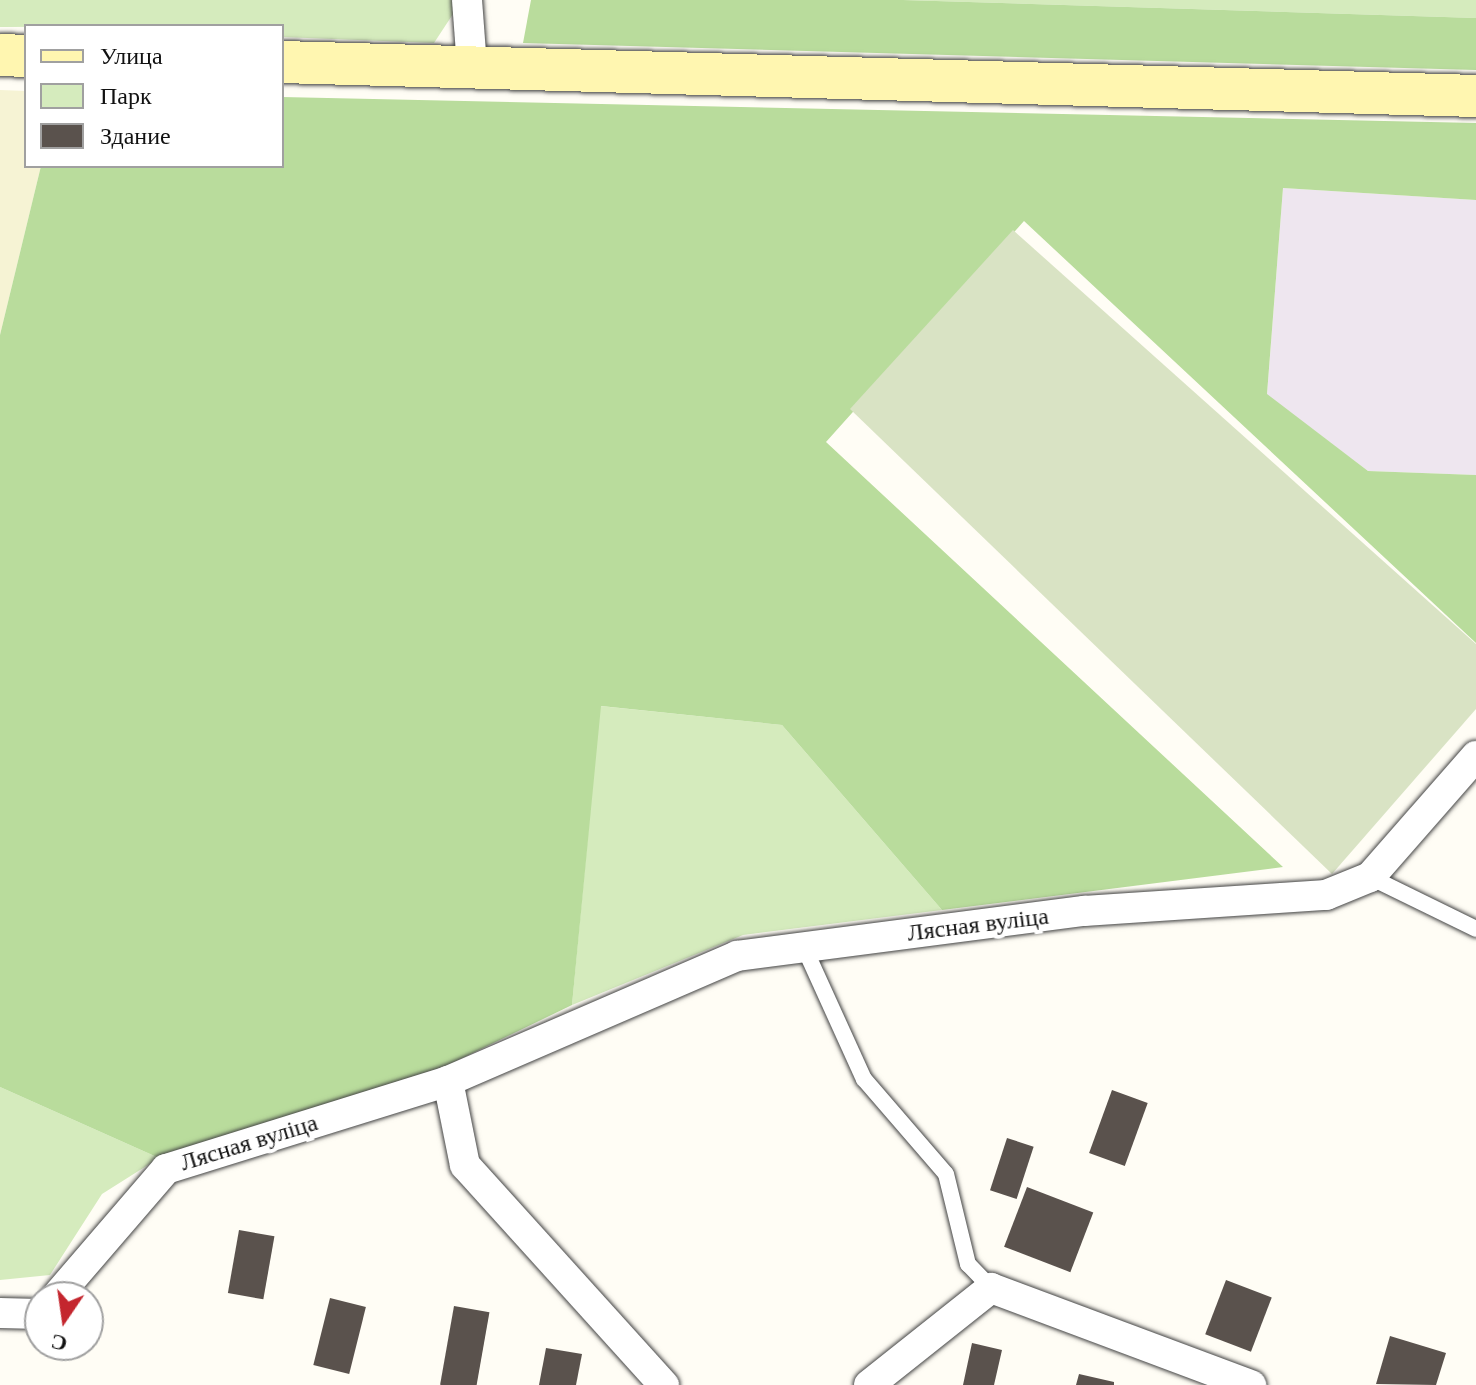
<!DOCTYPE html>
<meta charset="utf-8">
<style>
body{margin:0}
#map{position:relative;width:1476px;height:1385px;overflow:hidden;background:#fffdf5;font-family:Georgia,serif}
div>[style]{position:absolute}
.industrial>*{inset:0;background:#eee6ef}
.farmland>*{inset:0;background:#f6f3d4}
.green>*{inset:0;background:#d5ebbd}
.forest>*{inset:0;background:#b9dc9c}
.cemetery>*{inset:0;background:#d9e3c4}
.building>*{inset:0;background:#5a524d;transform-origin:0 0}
.roads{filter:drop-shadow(0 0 2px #444) drop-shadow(0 0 2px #444)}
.lane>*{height:16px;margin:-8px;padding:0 8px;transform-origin:8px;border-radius:8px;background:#fff}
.street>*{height:30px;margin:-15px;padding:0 15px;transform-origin:15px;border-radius:15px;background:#fff}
.secondary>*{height:42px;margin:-21px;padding:0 21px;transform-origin:21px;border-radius:21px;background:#fff6b0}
span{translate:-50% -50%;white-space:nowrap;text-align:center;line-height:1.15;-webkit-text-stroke:8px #fff;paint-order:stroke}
.street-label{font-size:24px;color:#111}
.legend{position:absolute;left:24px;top:24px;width:260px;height:144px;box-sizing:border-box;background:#fff;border:2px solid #a0a0a0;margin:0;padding:10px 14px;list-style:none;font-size:24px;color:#111}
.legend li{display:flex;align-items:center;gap:16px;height:40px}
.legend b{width:40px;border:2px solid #a0a0a0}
.north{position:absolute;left:24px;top:1281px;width:80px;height:80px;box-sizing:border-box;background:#fff;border:2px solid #a0a0a0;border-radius:50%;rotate:193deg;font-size:22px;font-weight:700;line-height:32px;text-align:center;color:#111}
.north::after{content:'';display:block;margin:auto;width:28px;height:36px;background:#c4262e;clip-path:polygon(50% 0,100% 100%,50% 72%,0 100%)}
</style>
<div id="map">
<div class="industrial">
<i style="clip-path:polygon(1283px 188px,1476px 200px,1476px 475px,1368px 471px,1267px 395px)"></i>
</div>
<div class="farmland">
<i style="clip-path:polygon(0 90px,26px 91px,26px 166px,41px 166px,0 335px)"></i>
</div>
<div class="green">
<i style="clip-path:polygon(0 0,453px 0,453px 14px,434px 43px,282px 37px,282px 26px,0 27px)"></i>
<i style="clip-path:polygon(903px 0,1476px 0,1476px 18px)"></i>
<i style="clip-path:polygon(600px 706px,782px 725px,942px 910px,743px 935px,572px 1005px)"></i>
<i style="clip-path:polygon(0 1087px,159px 1158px,102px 1194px,50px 1275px,0 1280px)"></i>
</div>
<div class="forest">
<i style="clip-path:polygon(531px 0,903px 0,1476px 18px,1476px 70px,523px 43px)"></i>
<i style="clip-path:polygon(282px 97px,1476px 123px,1476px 200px,1283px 188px,1267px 394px,1368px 471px,1476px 475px,1476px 643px,1024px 221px,826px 442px,1283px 867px,942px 910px,782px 725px,601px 706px,572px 1005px,446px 1066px,159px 1158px,0 1087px,0 335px,41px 166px,282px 166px)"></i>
</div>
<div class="cemetery">
<i style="clip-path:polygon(1013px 230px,1476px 644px,1476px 709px,1332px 874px,850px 409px)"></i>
</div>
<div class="building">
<i style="left:1112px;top:1090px;width:38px;height:67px;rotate:20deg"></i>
<i style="left:1007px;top:1138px;width:28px;height:55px;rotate:18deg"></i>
<i style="left:1027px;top:1187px;width:71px;height:64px;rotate:21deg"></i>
<i style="left:239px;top:1230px;width:36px;height:64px;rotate:10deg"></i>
<i style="left:1226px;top:1280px;width:49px;height:58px;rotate:21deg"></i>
<i style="left:330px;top:1298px;width:37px;height:69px;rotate:14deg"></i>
<i style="left:454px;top:1306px;width:36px;height:80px;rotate:10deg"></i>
<i style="clip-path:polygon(1390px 1336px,1446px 1353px,1436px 1385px,1376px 1384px)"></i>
<i style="clip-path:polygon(972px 1343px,1002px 1350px,994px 1385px,963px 1385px)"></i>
<i style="clip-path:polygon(546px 1348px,582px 1354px,576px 1385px,539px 1385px)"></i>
<i style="clip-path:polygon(1079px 1374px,1114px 1382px,1114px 1385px,1076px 1385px)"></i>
</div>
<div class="roads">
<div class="lane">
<i style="left:1370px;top:877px;width:118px;rotate:26.1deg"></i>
<i style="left:804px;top:947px;width:145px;rotate:65.6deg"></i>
<i style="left:864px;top:1079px;width:125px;rotate:49.2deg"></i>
<i style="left:946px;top:1174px;width:93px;rotate:76.3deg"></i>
<i style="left:968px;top:1264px;width:33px;rotate:46deg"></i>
</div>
<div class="street">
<i style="left:467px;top:0;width:67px;rotate:85.7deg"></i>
<i style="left:448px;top:1081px;width:86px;rotate:78.6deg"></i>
<i style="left:465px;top:1165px;width:297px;rotate:47.9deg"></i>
<i style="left:56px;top:1297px;width:169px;rotate:-49.3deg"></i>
<i style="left:166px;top:1169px;width:295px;rotate:-17.3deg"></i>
<i style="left:448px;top:1081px;width:315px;rotate:-23.4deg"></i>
<i style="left:737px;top:956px;width:350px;rotate:-7.4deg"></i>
<i style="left:1084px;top:911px;width:243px;rotate:-3.8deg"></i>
<i style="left:1326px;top:895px;width:48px;rotate:-22.2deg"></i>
<i style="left:1370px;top:877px;width:161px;rotate:-48.8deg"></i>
<i style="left:0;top:1313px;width:40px;rotate:1.4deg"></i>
<i style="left:869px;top:1385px;width:156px;rotate:-38.5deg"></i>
<i style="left:991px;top:1288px;width:278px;rotate:20.5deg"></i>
</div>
<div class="secondary">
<i style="left:0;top:55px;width:26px;rotate:2deg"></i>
<i style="left:282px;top:62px;width:1194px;rotate:1.63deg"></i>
</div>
</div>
<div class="street-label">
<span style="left:978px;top:925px;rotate:-7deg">Лясная вуліца</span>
<span style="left:249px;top:1143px;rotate:-17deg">Лясная вуліца</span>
</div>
<ul class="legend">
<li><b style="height:10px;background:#fff6b0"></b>Улица</li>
<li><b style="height:22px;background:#d5ebbd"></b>Парк</li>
<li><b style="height:22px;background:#5a524d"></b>Здание</li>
</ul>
<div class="north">С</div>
</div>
